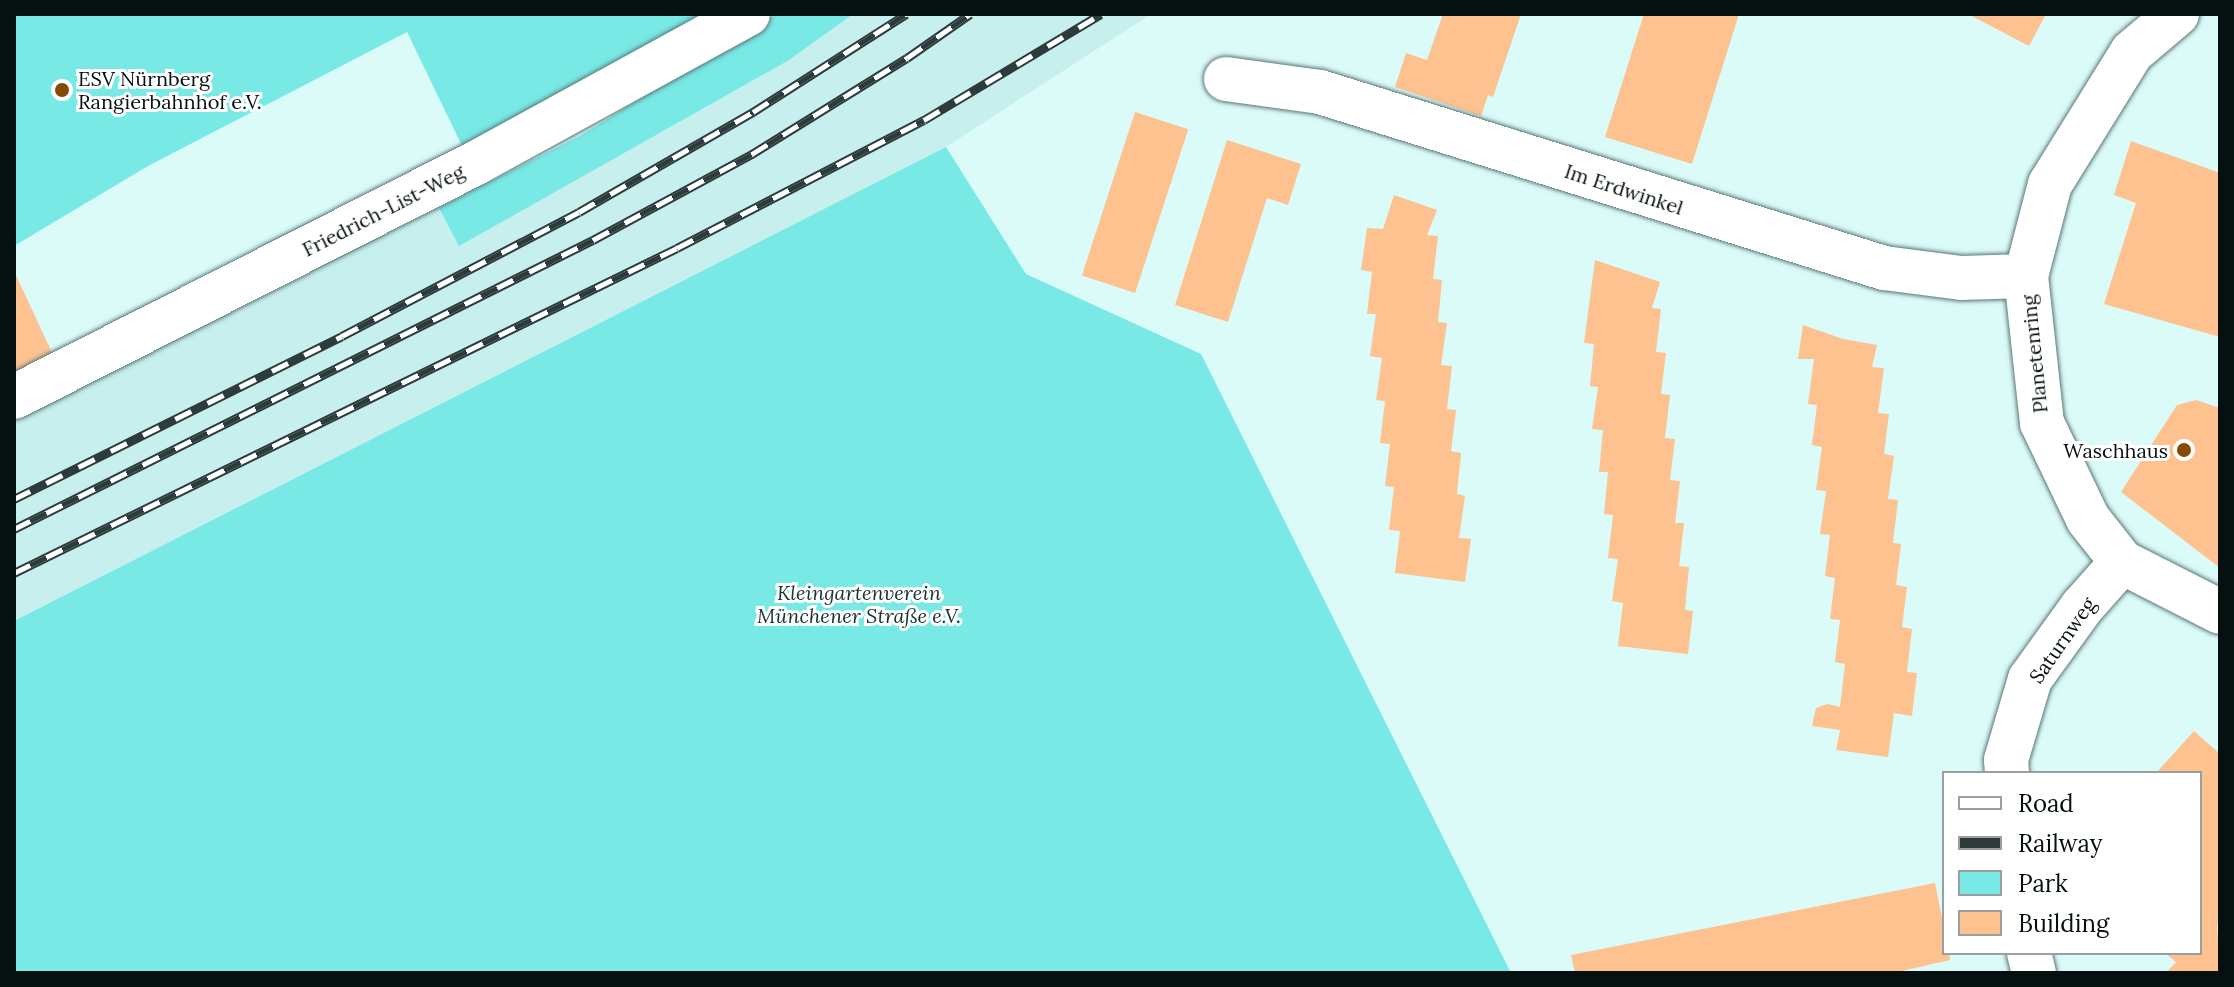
<!DOCTYPE html>
<meta charset="utf-8">
<style>
body{margin:0}
#map{position:relative;width:2234px;height:987px;overflow:hidden;background:#dbfbf9;font-family:Lora,serif}
div>[style]{position:absolute}
.built>*{inset:0;background:#c6efed}
.green>*{inset:0;background:#79e9e6}
.building>*{inset:0;background:#fdc290;transform-origin:0 0}
.roads{filter:drop-shadow(0 0 2px #5a7776) drop-shadow(0 0 2px #5a7776)}
.street>*{height:44px;margin:-22px;padding:0 22px;transform-origin:22px;border-radius:22px;background:#fff}
.rail>*{height:9px;margin-top:-4.5px;transform-origin:0;background:repeating-linear-gradient(90deg,#fff 0 18px,#2d3b3b 0 36px);box-sizing:border-box;border-block:2px solid #2d3b3b}
.dots>*{width:22px;height:22px;translate:-50% -50%;box-sizing:border-box;border:4px solid #fff;border-radius:50%}
span{translate:-50% -50%;white-space:nowrap;text-align:center;line-height:1.15;-webkit-text-stroke:6px #fff;paint-order:stroke}
.poi-label{font-size:20px;color:#061010}
.left{translate:0 -50%;text-align:left}
.right{translate:-100% -50%;text-align:right}
.street-label{font-size:20px;color:#061010}
.park-label{font-size:20px;color:#193130;font-style:italic}
.frame{position:absolute;inset:0;border:16px solid #061010;pointer-events:none}
.legend{position:absolute;left:1942px;top:771px;width:260px;height:184px;box-sizing:border-box;background:#fff;border:2px solid #9b9f9f;margin:0;padding:10px 14px;list-style:none;font-size:24px;color:#061010}
.legend li{display:flex;align-items:center;gap:16px;height:40px}
.legend b{width:40px;border:2px solid #9b9f9f}
</style>
<div id="map">
<div class="built">
<i style="clip-path:polygon(777px 14px,1151px 14px,946px 147px,14px 621px,14px 419px,580px 136px)"></i>
</div>
<div class="green">
<i style="clip-path:polygon(14px 14px,717px 14px,465px 152px,407px 32px,148px 166px,14px 246px)"></i>
<i style="clip-path:polygon(777px 14px,853px 14px,789px 60px,459px 246px,439px 208px,580px 136px)"></i>
<i style="clip-path:polygon(946px 147px,1026px 274px,1201px 354px,1511px 973px,14px 973px,14px 621px)"></i>
</div>
<div class="building">
<i style="clip-path:polygon(1443px 14px,1521px 14px,1493px 97px,1488px 95px,1481px 116px,1395px 87px,1406px 53px,1427px 60px)"></i>
<i style="clip-path:polygon(1644px 14px,1739px 14px,1692px 164px,1605px 137px)"></i>
<i style="clip-path:polygon(1968px 14px,2046px 14px,2029px 46px)"></i>
<i style="left:1135px;top:112px;width:56px;height:172px;rotate:18deg"></i>
<i style="clip-path:polygon(1227px 140px,1301px 164px,1288px 205px,1267px 198px,1228px 322px,1175px 305px)"></i>
<i style="clip-path:polygon(2131px 141px,2220px 173px,2220px 337px,2104px 304px,2136px 203px,2114px 195px)"></i>
<i style="clip-path:polygon(1394px 195px,1437px 210px,1427px 235px,1438px 236px,1433px 279px,1442px 280px,1438px 322px,1447px 323px,1441px 365px,1452px 366px,1447px 409px,1456px 410px,1451px 451px,1461px 453px,1457px 494px,1465px 496px,1459px 538px,1471px 539px,1465px 582px,1395px 573px,1400px 531px,1389px 530px,1394px 487px,1385px 486px,1390px 444px,1380px 443px,1385px 401px,1376px 400px,1382px 358px,1370px 356px,1376px 314px,1367px 314px,1372px 272px,1361px 270px,1367px 228px,1383px 229px)"></i>
<i style="clip-path:polygon(1595px 260px,1660px 282px,1652px 308px,1661px 309px,1656px 352px,1666px 353px,1661px 394px,1670px 395px,1665px 438px,1675px 439px,1670px 480px,1680px 481px,1675px 523px,1684px 523px,1679px 566px,1689px 567px,1685px 610px,1693px 611px,1688px 654px,1618px 646px,1623px 603px,1612px 601px,1618px 559px,1608px 558px,1613px 515px,1604px 514px,1608px 472px,1599px 472px,1603px 430px,1592px 429px,1598px 387px,1590px 386px,1594px 344px,1584px 343px)"></i>
<i style="clip-path:polygon(14px 271px,55px 359px,14px 379px)"></i>
<i style="clip-path:polygon(1803px 325px,1843px 339px,1877px 345px,1872px 367px,1884px 368px,1878px 413px,1889px 414px,1884px 454px,1894px 456px,1888px 499px,1898px 500px,1893px 543px,1901px 544px,1896px 585px,1907px 587px,1902px 627px,1912px 629px,1907px 672px,1917px 673px,1912px 716px,1894px 713px,1888px 757px,1836px 750px,1840px 730px,1812px 726px,1816px 708px,1827px 704px,1840px 707px,1845px 664px,1835px 662px,1840px 620px,1830px 619px,1835px 578px,1825px 576px,1830px 535px,1820px 534px,1826px 491px,1816px 490px,1822px 447px,1812px 445px,1817px 405px,1808px 404px,1814px 359px,1798px 359px)"></i>
<i style="clip-path:polygon(2196px 400px,2220px 408px,2220px 568px,2121px 492px,2177px 405px)"></i>
<i style="clip-path:polygon(2194px 731px,2220px 754px,2220px 922px,2217px 925px,2220px 973px,2166px 973px,2176px 962px,2165px 953px,2200px 953px,2200px 773px,2157px 772px)"></i>
<i style="clip-path:polygon(1935px 883px,1944px 928px,1944px 953px,1949px 953px,1950px 960px,1893px 973px,1575px 973px,1571px 955px)"></i>
</div>
<div class="roads">
<div class="street">
<i style="left:2177px;top:14px;width:59px;rotate:139.8deg"></i>
<i style="left:2132px;top:52px;width:155px;rotate:121.8deg"></i>
<i style="left:2050px;top:184px;width:95px;rotate:104.6deg"></i>
<i style="left:2026px;top:276px;width:148px;rotate:83.8deg"></i>
<i style="left:2042px;top:423px;width:106px;rotate:64.4deg"></i>
<i style="left:2088px;top:519px;width:55px;rotate:51.7deg"></i>
<i style="left:2122px;top:562px;width:110px;rotate:27deg"></i>
<i style="left:1226px;top:79px;width:95px;rotate:7.9deg"></i>
<i style="left:1320px;top:92px;width:591px;rotate:17.33deg"></i>
<i style="left:1884px;top:268px;width:78px;rotate:7.4deg"></i>
<i style="left:1961px;top:278px;width:65px;rotate:-1.8deg"></i>
<i style="left:14px;top:397px;width:518px;rotate:-26.86deg"></i>
<i style="left:476px;top:163px;width:310px;rotate:-28.7deg"></i>
<i style="left:2007px;top:773px;width:13px;rotate:-94deg"></i>
<i style="left:2006px;top:760px;width:84px;rotate:-73.5deg"></i>
<i style="left:2030px;top:679px;width:89px;rotate:-54.2deg"></i>
<i style="left:2082px;top:607px;width:60px;rotate:-48.4deg"></i>
<i style="left:2029px;top:953px;width:21px;rotate:76deg"></i>
</div>
</div>
<div class="rail">
<i style="left:14px;top:499px;width:366px;rotate:-26.4deg"></i>
<i style="left:342px;top:336px;width:267px;rotate:-27.6deg"></i>
<i style="left:579px;top:212px;width:201px;rotate:-29.9deg"></i>
<i style="left:753px;top:112px;width:182px;rotate:-32.6deg"></i>
<i style="left:14px;top:529px;width:647px;rotate:-26.53deg"></i>
<i style="left:593px;top:240px;width:181px;rotate:-28.4deg"></i>
<i style="left:752px;top:154px;width:182px;rotate:-31.8deg"></i>
<i style="left:907px;top:58px;width:77px;rotate:-34.9deg"></i>
<i style="left:14px;top:573px;width:738px;rotate:-26.11deg"></i>
<i style="left:677px;top:248px;width:278px;rotate:-27.4deg"></i>
<i style="left:924px;top:120px;width:206px;rotate:-30.9deg"></i>
</div>
<div class="dots">
<i style="left:62px;top:90px;background:#864a04"></i>
<i style="left:2184px;top:450px;background:#864a04"></i>
</div>
<div class="poi-label">
<span class="left" style="left:78px;top:90px">ESV Nürnberg<br>Rangierbahnhof e.V.</span>
<span class="right" style="left:2168px;top:450px">Waschhaus</span>
</div>
<div class="street-label">
<span style="left:1624px;top:189px;rotate:18deg">Im Erdwinkel</span>
<span style="left:383px;top:210px;rotate:-27deg">Friedrich-List-Weg</span>
<span style="left:2034px;top:354px;rotate:-96deg">Planetenring</span>
<span style="left:2062px;top:640px;rotate:-55deg">Saturnweg</span>
</div>
<div class="park-label">
<span style="left:859px;top:604px">Kleingartenverein<br>Münchener Straße e.V.</span>
</div>
<div class="frame"></div>
<ul class="legend">
<li><b style="height:10px;background:#fff"></b>Road</li>
<li><b style="height:10px;background:#2d3b3b"></b>Railway</li>
<li><b style="height:22px;background:#79e9e6"></b>Park</li>
<li><b style="height:22px;background:#fdc290"></b>Building</li>
</ul>
</div>
